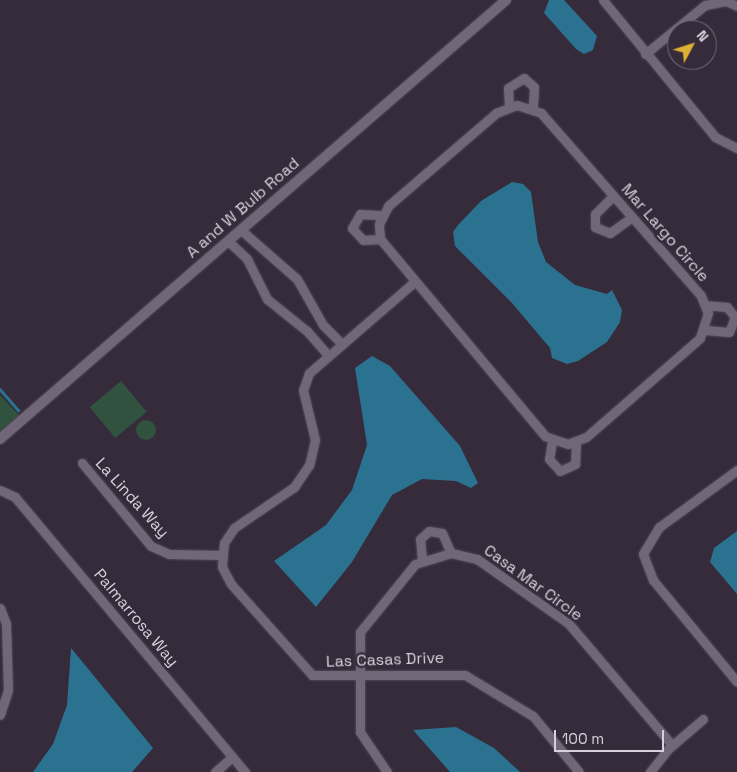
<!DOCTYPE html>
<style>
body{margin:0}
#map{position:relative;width:737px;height:772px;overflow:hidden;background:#352b3a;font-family:"Space Grotesk",sans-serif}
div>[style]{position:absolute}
.green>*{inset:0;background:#31523e;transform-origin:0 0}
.round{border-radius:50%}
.water>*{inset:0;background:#2b7291}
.stream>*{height:2.5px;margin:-1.25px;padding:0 1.25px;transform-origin:1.25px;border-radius:1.25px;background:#2b7291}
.roads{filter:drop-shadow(0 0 1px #514955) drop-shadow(0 0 1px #514955)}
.minor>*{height:9px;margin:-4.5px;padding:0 4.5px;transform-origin:4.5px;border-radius:4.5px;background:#726778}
.tertiary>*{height:10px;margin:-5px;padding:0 5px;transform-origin:5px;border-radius:5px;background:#726778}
span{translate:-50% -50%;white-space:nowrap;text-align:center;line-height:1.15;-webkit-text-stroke:5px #352b3a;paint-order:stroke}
.street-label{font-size:16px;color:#d8d1db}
.north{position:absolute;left:667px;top:20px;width:50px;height:50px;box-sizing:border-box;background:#352b3a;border:1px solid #766d7a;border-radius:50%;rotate:50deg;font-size:14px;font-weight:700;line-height:20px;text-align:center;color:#d8d1db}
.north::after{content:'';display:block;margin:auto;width:18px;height:22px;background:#ddb133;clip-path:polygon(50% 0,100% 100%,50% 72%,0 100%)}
.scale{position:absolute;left:554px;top:730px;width:110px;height:22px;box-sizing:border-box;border:2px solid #d8d1db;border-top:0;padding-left:6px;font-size:15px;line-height:18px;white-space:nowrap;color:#d8d1db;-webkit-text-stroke:4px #352b3a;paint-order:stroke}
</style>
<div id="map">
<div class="green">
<i style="left:121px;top:381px;width:40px;height:41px;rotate:50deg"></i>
<i style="clip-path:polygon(0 395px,20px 416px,0 434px)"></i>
<i class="round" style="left:136px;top:420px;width:20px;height:20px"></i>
</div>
<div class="water">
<i style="clip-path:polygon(549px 0,564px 0,597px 36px,593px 50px,584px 54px,576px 49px,544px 13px)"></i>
<i style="clip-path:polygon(512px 182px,523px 184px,531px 192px,538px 242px,546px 262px,575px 285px,607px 294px,612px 290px,622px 310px,620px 322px,607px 342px,578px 361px,567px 364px,552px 358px,550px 348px,512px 303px,455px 246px,453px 232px,458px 225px,481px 201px)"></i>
<i style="clip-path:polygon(372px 356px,390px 366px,460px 446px,478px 483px,471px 488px,456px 481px,422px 479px,392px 495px,352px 562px,316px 607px,274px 561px,326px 525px,352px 490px,367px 445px,355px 368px)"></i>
<i style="clip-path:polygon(737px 531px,737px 594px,710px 562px,714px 548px)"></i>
<i style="clip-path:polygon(71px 648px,153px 748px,132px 772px,33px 772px,53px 744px,67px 705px)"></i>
<i style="clip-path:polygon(456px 727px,494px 748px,520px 772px,450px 772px,413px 730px)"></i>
</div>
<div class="stream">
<i style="left:0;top:389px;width:28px;rotate:49deg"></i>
</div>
<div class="roads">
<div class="minor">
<i style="left:603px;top:0;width:177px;rotate:50.7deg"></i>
<i style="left:715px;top:137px;width:25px;rotate:27deg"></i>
<i style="left:645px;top:54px;width:77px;rotate:-39.2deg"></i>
<i style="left:705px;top:5px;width:21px;rotate:-11deg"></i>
<i style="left:726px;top:1px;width:12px;rotate:24deg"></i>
<i style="left:517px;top:105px;width:25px;rotate:18deg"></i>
<i style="left:541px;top:113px;width:243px;rotate:48.8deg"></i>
<i style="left:701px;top:296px;width:18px;rotate:68deg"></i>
<i style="left:708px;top:313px;width:26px;rotate:108deg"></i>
<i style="left:700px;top:338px;width:151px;rotate:139deg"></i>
<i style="left:586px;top:437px;width:19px;rotate:159deg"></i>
<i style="left:568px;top:444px;width:24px;rotate:-161deg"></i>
<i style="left:545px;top:436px;width:257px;rotate:-129.9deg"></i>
<i style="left:380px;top:239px;width:15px;rotate:-94deg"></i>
<i style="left:379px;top:224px;width:20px;rotate:-63deg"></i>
<i style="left:388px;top:206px;width:143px;rotate:-40.7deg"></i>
<i style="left:496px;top:113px;width:22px;rotate:-21deg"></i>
<i style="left:509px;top:106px;width:18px;rotate:-93deg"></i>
<i style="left:508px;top:88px;width:19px;rotate:-32deg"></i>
<i style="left:524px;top:78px;width:13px;rotate:42deg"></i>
<i style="left:534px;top:87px;width:21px;rotate:93deg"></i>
<i style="left:613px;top:196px;width:25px;rotate:135deg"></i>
<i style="left:595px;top:214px;width:13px;rotate:90deg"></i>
<i style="left:595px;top:227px;width:16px;rotate:22deg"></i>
<i style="left:610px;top:233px;width:27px;rotate:-36deg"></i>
<i style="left:241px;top:230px;width:74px;rotate:41.2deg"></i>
<i style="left:297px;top:279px;width:53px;rotate:60.5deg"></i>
<i style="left:323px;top:325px;width:27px;rotate:45deg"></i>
<i style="left:380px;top:239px;width:17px;rotate:177deg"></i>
<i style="left:363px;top:240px;width:16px;rotate:-133deg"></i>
<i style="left:352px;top:228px;width:16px;rotate:-60deg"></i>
<i style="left:360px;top:214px;width:22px;rotate:3deg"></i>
<i style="left:228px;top:241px;width:26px;rotate:43deg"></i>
<i style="left:247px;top:259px;width:45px;rotate:63.4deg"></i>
<i style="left:267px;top:299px;width:51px;rotate:38.7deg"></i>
<i style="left:307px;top:331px;width:32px;rotate:49deg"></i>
<i style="left:413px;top:283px;width:138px;rotate:139.1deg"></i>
<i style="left:309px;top:373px;width:18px;rotate:109deg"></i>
<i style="left:303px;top:390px;width:51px;rotate:76.5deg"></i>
<i style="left:315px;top:440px;width:26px;rotate:103deg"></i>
<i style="left:309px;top:465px;width:27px;rotate:124deg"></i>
<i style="left:294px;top:487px;width:73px;rotate:145.7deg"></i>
<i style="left:234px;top:528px;width:18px;rotate:124deg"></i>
<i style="left:224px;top:543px;width:24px;rotate:95deg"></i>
<i style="left:222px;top:567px;width:19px;rotate:62deg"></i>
<i style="left:231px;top:584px;width:122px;rotate:48.3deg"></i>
<i style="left:312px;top:675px;width:153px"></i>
<i style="left:465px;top:675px;width:79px;rotate:31.1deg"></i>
<i style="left:533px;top:716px;width:72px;rotate:50.6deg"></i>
<i style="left:705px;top:330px;width:24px;rotate:5deg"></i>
<i style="left:729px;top:332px;width:16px;rotate:-68deg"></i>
<i style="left:735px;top:317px;width:13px;rotate:-129deg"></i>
<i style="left:727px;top:307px;width:21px;rotate:-175deg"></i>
<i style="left:552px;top:441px;width:18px;rotate:99deg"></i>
<i style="left:549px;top:459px;width:16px;rotate:47deg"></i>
<i style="left:560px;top:471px;width:17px;rotate:-25deg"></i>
<i style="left:575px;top:464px;width:22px;rotate:-87deg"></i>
<i style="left:82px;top:463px;width:108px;rotate:50.3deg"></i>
<i style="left:151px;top:546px;width:20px;rotate:24deg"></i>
<i style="left:169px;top:554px;width:52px;rotate:1.1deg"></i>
<i style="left:737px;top:470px;width:97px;rotate:143.8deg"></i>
<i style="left:659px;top:527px;width:31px;rotate:121deg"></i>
<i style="left:643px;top:554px;width:28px;rotate:69deg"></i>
<i style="left:653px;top:580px;width:132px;rotate:50.5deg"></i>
<i style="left:0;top:490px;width:17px;rotate:25deg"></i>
<i style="left:15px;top:497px;width:359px;rotate:50.1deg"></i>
<i style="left:422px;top:560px;width:21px;rotate:-95deg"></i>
<i style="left:420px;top:539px;width:12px;rotate:-42deg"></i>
<i style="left:429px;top:531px;width:13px;rotate:9deg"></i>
<i style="left:442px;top:533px;width:22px;rotate:66deg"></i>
<i style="left:0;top:608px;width:17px;rotate:69deg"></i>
<i style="left:6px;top:624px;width:66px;rotate:88.3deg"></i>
<i style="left:8px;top:690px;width:26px;rotate:108deg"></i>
<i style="left:215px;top:772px;width:23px;rotate:-41deg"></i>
<i style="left:387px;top:772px;width:48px;rotate:-124deg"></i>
<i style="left:360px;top:732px;width:100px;rotate:-90deg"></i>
<i style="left:360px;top:632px;width:87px;rotate:-51deg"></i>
<i style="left:415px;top:564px;width:38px;rotate:-17deg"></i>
<i style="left:451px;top:553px;width:27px;rotate:13deg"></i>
<i style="left:477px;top:559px;width:113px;rotate:35.2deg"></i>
<i style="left:569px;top:624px;width:159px;rotate:49.6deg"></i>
<i style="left:650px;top:772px;width:29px;rotate:-52deg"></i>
<i style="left:668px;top:749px;width:46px;rotate:-40.6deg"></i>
</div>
<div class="tertiary">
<i style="left:0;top:439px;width:670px;rotate:-40.94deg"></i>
</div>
</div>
<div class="street-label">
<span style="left:243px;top:208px;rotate:-41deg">A and W Bulb Road</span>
<span style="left:665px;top:233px;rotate:49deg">Mar Largo Circle</span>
<span style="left:132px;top:498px;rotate:48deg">La Linda Way</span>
<span style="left:533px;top:583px;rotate:36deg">Casa Mar Circle</span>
<span style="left:136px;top:618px;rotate:50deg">Palmarrosa Way</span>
<span style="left:385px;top:660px;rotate:-2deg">Las Casas Drive</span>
</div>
<div class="north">N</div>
<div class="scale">100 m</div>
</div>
